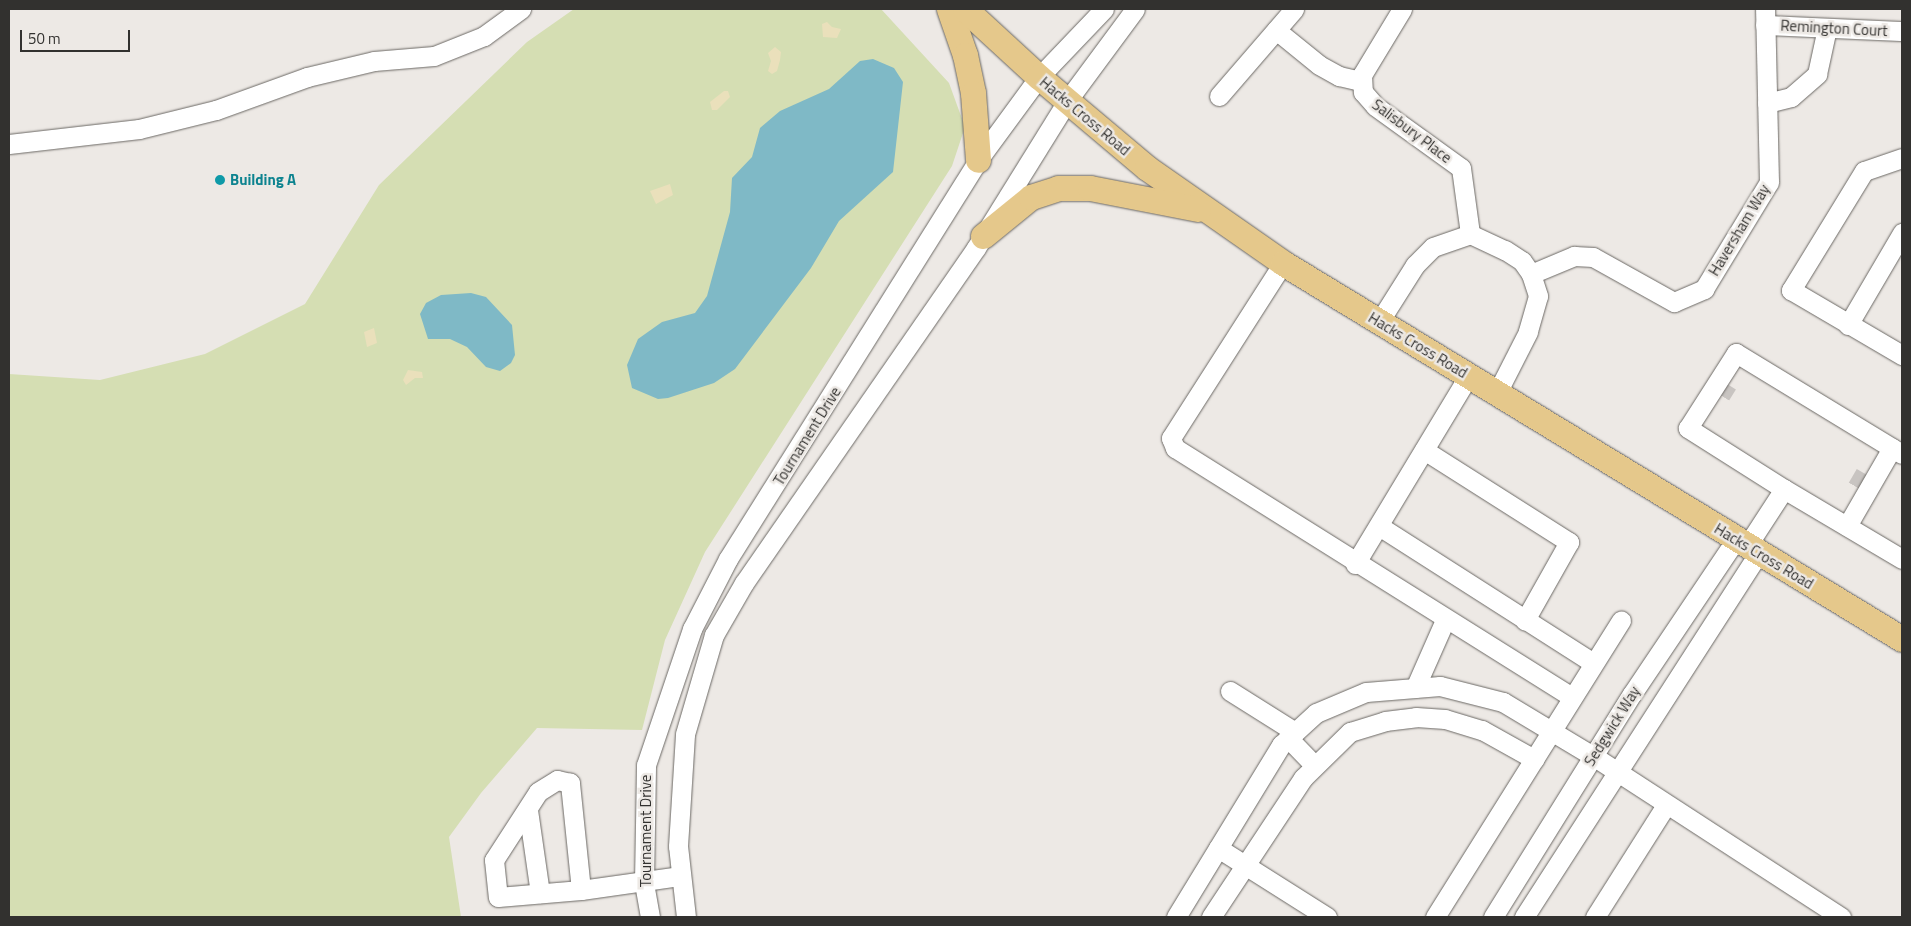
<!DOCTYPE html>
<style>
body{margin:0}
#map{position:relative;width:1911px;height:926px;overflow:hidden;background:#ede9e5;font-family:"Titillium Web",sans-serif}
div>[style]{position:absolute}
.green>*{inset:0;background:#d5deb3}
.sand>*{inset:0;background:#eae0bb}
.water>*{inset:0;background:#7fb9c6}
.minor-tunnel>*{height:19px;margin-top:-9.5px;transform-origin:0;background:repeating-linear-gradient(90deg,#c8c4c1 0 19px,transparent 0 28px)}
.roads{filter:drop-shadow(0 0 1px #6b6864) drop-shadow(0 0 1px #6b6864)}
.minor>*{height:19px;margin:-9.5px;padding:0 9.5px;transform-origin:9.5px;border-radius:9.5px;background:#fff}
.major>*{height:25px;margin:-12.5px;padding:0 12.5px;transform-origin:12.5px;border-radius:12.5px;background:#e5c88b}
.dots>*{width:14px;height:14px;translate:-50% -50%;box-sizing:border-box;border:2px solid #ede9e5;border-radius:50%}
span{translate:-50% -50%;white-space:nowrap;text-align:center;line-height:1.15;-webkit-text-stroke:5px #ede9e5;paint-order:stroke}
.street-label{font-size:15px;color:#32312f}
.culture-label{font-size:15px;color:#0d838f;font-weight:700}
.left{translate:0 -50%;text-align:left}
.frame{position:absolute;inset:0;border:10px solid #32312f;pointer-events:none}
.scale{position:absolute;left:20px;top:30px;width:110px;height:22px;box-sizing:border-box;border:2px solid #32312f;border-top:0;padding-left:6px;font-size:15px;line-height:18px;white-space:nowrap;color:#32312f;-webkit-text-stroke:4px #ede9e5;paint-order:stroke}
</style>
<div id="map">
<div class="green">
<i style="clip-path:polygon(574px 9px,881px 9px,949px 83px,965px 127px,952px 166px,705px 552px,665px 640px,642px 730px,537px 728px,481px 793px,449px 837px,461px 917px,9px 917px,9px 374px,100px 380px,205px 354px,305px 304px,379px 185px,527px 42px)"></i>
</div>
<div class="sand">
<i style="clip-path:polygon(827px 22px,832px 27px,841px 29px,837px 38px,823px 37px,822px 24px)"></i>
<i style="clip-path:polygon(775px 47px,781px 52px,780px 60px,777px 71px,772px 74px,768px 71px,771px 61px,768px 53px)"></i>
<i style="clip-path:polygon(724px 91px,728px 91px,730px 97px,717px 110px,712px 110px,710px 102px)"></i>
<i style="clip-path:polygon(670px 184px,673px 195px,656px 204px,650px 191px)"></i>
<i style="clip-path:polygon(374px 328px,377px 343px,367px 347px,364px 332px)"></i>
<i style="clip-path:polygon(408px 370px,422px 372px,423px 378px,415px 378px,406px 385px,403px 380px)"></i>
</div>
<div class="water">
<i style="clip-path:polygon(873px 59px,894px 68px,903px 82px,893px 172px,839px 221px,811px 268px,735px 369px,714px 383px,668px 398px,658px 399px,632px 388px,627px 365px,638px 339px,662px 322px,695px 313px,707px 296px,730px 212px,732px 178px,752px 157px,760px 128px,780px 111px,829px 89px,860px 61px)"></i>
<i style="clip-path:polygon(471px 293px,486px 297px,512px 325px,515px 355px,511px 363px,500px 371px,486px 367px,467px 347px,450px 339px,428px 339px,420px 314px,426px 303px,441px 295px)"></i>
</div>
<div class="minor-tunnel">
<i style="left:1721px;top:395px;width:13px;rotate:-58deg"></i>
<i style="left:1857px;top:487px;width:16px;rotate:-60deg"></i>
</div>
<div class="roads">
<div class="minor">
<i style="left:1402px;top:9px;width:77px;rotate:121.2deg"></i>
<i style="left:1362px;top:75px;width:17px;rotate:87deg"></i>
<i style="left:1363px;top:92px;width:18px;rotate:49deg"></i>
<i style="left:1375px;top:106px;width:106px;rotate:35.8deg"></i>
<i style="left:1461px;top:168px;width:67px;rotate:82.2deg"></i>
<i style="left:1765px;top:25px;width:137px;rotate:2.5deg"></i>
<i style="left:1276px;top:30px;width:55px;rotate:39.1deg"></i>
<i style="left:1319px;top:65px;width:23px;rotate:29deg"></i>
<i style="left:1339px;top:76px;width:23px;rotate:13deg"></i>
<i style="left:1219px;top:96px;width:115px;rotate:-49.2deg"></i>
<i style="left:1767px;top:103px;width:25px;rotate:-14deg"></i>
<i style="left:1791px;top:97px;width:35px;rotate:-41deg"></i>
<i style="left:1817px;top:74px;width:47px;rotate:-77.7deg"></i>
<i style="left:9px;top:144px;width:131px;rotate:-6.6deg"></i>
<i style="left:139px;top:129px;width:79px;rotate:-13.9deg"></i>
<i style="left:216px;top:110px;width:97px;rotate:-19.9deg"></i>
<i style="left:307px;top:77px;width:69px;rotate:-13.4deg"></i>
<i style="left:374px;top:61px;width:60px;rotate:-4.8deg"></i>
<i style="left:434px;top:56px;width:54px;rotate:-21.8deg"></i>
<i style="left:484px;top:36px;width:46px;rotate:-36.1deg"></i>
<i style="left:1902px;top:158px;width:40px;rotate:161.1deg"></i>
<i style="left:1864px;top:171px;width:140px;rotate:121.5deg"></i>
<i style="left:1791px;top:290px;width:129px;rotate:30.4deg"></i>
<i style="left:1283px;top:263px;width:208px;rotate:122.6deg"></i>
<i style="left:1171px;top:438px;width:11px;rotate:68deg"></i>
<i style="left:1175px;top:448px;width:469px;rotate:32.1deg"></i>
<i style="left:1531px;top:274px;width:47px;rotate:-22.7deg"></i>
<i style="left:1574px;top:256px;width:19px;rotate:3deg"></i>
<i style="left:1593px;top:257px;width:93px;rotate:29.1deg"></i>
<i style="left:1674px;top:302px;width:33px;rotate:-23deg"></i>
<i style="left:1704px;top:289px;width:125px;rotate:-58.7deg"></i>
<i style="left:1769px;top:182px;width:173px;rotate:-91.3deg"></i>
<i style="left:1379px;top:322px;width:67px;rotate:-57.7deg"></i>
<i style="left:1415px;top:265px;width:25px;rotate:-45deg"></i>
<i style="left:1433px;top:247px;width:39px;rotate:-19deg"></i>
<i style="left:1470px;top:234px;width:38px;rotate:25deg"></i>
<i style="left:1505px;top:250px;width:20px;rotate:33deg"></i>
<i style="left:1522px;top:261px;width:16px;rotate:55deg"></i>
<i style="left:1531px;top:274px;width:23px;rotate:72deg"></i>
<i style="left:1538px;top:296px;width:37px;rotate:106deg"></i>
<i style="left:1528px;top:332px;width:66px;rotate:117deg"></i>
<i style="left:1848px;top:325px;width:107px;rotate:-59.6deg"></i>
<i style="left:1424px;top:450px;width:172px;rotate:32.4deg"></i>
<i style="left:1569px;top:542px;width:90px;rotate:119.4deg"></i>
<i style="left:1784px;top:489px;width:137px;rotate:30.7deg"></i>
<i style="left:1379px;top:526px;width:254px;rotate:32.6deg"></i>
<i style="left:1847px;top:526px;width:90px;rotate:-60deg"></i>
<i style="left:1747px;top:546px;width:68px;rotate:-57deg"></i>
<i style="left:1784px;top:489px;width:114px;rotate:-147.6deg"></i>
<i style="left:1688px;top:428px;width:89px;rotate:-57.4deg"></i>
<i style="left:1736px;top:353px;width:194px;rotate:31.3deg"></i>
<i style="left:1355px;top:564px;width:221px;rotate:-58.9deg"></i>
<i style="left:1415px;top:688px;width:74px;rotate:-66.2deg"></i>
<i style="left:1230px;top:691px;width:77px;rotate:32.2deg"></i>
<i style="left:1288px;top:738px;width:37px;rotate:46deg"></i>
<i style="left:528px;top:810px;width:84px;rotate:81.8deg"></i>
<i style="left:1218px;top:848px;width:129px;rotate:32.3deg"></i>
<i style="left:581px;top:890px;width:108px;rotate:-95.9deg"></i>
<i style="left:570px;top:783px;width:13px;rotate:-167deg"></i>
<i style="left:557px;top:780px;width:22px;rotate:148deg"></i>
<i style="left:538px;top:792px;width:81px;rotate:122.9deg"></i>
<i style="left:494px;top:860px;width:37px;rotate:84deg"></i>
<i style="left:498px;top:897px;width:83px;rotate:-4.8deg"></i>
<i style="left:581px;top:890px;width:99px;rotate:-8.1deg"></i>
<i style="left:650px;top:917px;width:36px;rotate:-100deg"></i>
<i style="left:644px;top:882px;width:117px;rotate:-89deg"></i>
<i style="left:646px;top:765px;width:144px;rotate:-71.3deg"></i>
<i style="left:692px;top:629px;width:79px;rotate:-62.8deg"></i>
<i style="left:728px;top:559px;width:471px;rotate:-57.9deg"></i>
<i style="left:978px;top:160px;width:103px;rotate:-53.7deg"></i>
<i style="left:1039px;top:77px;width:94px;rotate:-46.3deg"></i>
<i style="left:686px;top:917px;width:71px;rotate:-96.4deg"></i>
<i style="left:678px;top:846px;width:112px;rotate:-86.4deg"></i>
<i style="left:685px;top:734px;width:103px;rotate:-73.7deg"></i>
<i style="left:714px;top:635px;width:60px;rotate:-60deg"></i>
<i style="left:744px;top:583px;width:407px;rotate:-55.3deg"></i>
<i style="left:976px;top:248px;width:173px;rotate:-58.2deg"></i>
<i style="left:1067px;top:101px;width:114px;rotate:-53.5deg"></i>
<i style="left:1176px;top:917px;width:202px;rotate:-58.6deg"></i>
<i style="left:1281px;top:745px;width:47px;rotate:-42.4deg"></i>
<i style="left:1316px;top:713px;width:54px;rotate:-22.8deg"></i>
<i style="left:1366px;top:692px;width:74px;rotate:-4.6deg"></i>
<i style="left:1440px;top:686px;width:65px;rotate:14.3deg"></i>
<i style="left:1503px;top:702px;width:105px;rotate:31deg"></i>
<i style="left:1593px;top:756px;width:296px;rotate:33deg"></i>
<i style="left:1211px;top:917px;width:167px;rotate:-56.5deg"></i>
<i style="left:1303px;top:778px;width:66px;rotate:-44.4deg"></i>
<i style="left:1350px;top:732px;width:37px;rotate:-17deg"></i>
<i style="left:1385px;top:721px;width:31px;rotate:-7deg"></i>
<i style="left:1416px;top:717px;width:29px;rotate:4deg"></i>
<i style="left:1445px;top:719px;width:39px;rotate:17deg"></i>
<i style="left:1482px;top:730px;width:60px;rotate:29.1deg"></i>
<i style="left:1435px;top:917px;width:350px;rotate:-57.9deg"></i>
<i style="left:1493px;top:917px;width:263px;rotate:-58.1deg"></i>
<i style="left:1632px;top:694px;width:187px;rotate:-56.1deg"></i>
<i style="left:1524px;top:917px;width:433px;rotate:-57.2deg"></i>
<i style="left:1595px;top:917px;width:133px;rotate:-57.6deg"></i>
</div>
<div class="major">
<i style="left:949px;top:9px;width:49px;rotate:70.8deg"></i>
<i style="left:965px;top:55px;width:39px;rotate:78deg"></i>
<i style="left:973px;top:93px;width:67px;rotate:85.7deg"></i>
<i style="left:965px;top:9px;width:100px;rotate:42.6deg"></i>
<i style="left:1039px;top:77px;width:141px;rotate:40.1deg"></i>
<i style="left:1147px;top:168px;width:166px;rotate:34.9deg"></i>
<i style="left:1283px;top:263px;width:724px;rotate:31.28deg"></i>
<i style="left:983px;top:236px;width:62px;rotate:-39.1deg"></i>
<i style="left:1031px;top:197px;width:28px;rotate:-18deg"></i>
<i style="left:1058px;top:188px;width:32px"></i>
<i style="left:1090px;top:188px;width:110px;rotate:11deg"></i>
</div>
</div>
<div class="dots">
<i style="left:220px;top:180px;background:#0f9aa8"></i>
</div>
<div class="street-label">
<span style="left:1834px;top:28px;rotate:3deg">Remington Court</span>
<span style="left:1085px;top:116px;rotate:40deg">Hacks Cross Road</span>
<span style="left:1412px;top:131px;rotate:37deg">Salisbury Place</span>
<span style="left:1739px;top:230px;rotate:-59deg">Haversham Way</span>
<span style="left:1418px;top:345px;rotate:31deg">Hacks Cross Road</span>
<span style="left:807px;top:436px;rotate:-58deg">Tournament Drive</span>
<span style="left:1764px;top:556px;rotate:31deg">Hacks Cross Road</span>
<span style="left:1612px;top:726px;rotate:-58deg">Sedgwick Way</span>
<span style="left:646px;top:831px;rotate:-90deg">Tournament Drive</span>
</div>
<div class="culture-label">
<span class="left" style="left:230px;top:180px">Building A</span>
</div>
<div class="frame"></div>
<div class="scale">50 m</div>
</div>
